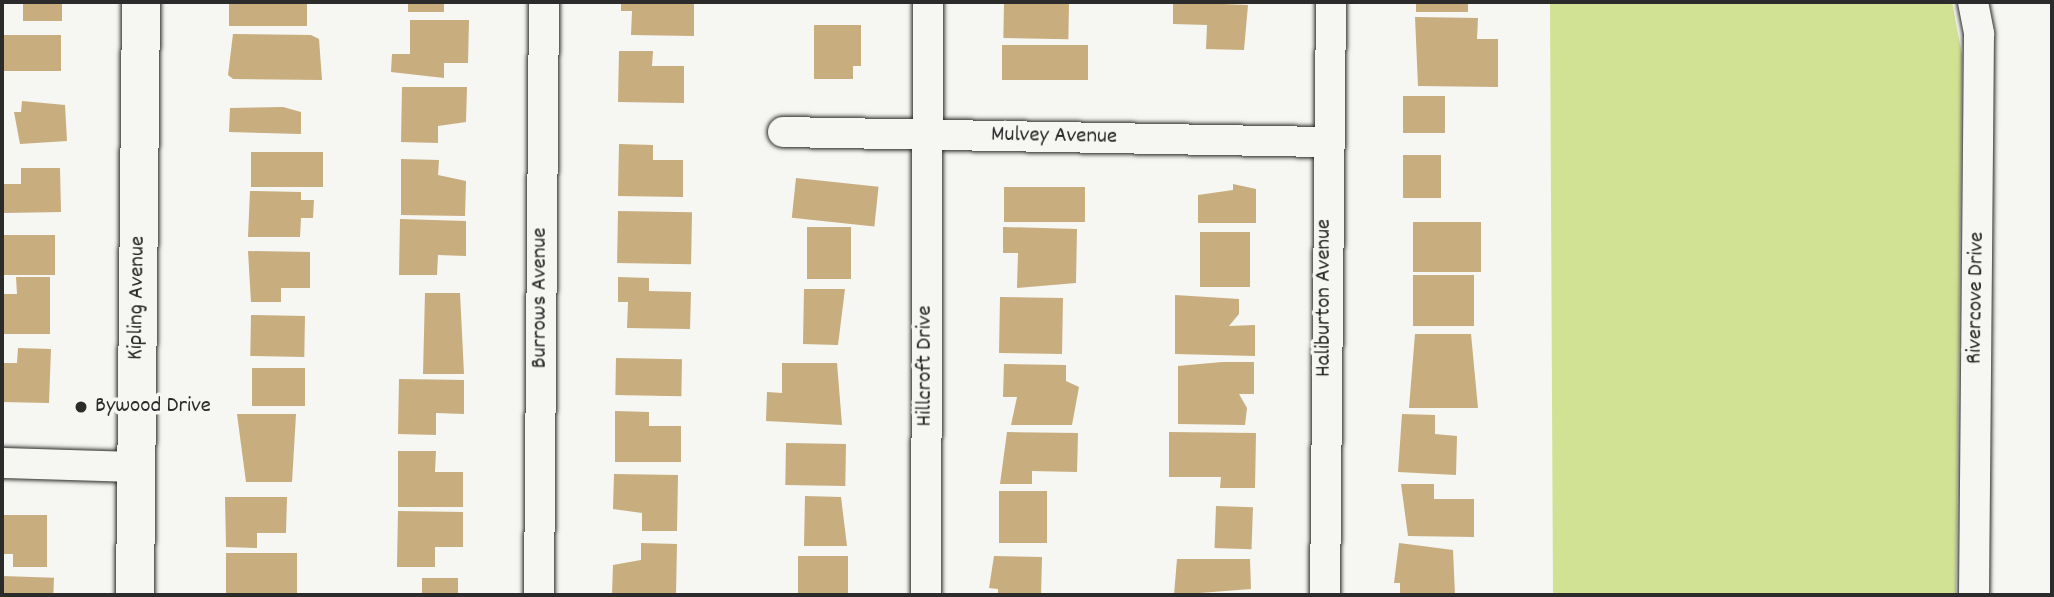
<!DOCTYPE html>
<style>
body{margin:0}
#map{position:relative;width:2054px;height:597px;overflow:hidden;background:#f6f6f2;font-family:Dekko,sans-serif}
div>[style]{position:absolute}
.green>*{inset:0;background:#d2e295}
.building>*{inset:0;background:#c8ad7e;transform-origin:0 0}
.roads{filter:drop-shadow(0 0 2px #2b2b2b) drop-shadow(0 0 2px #2b2b2b)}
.minor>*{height:30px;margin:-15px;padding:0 15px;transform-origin:15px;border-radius:15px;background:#f6f6f2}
.secondary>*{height:38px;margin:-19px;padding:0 19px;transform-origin:19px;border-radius:19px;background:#f6f6f2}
.dots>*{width:19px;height:19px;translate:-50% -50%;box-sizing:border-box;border:4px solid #f6f6f2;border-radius:50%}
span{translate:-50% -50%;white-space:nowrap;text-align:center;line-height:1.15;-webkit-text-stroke:7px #f6f6f2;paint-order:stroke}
.street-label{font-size:23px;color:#2b2b2b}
.poi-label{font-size:23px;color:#2b2b2b}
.left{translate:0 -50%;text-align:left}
.frame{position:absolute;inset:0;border:4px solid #2b2b2b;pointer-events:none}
</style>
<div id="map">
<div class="green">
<i style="clip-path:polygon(1550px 2px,1952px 2px,1962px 55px,1956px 595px,1553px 595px)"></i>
</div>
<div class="building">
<i style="left:23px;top:2px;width:39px;height:19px"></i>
<i style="left:229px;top:2px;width:78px;height:24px"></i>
<i style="left:408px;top:2px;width:36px;height:10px"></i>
<i style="clip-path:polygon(621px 2px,694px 2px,694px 36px,631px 35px,632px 11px,621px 11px)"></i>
<i style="left:1004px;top:2px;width:65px;height:36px;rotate:1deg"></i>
<i style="clip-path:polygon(1173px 2px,1248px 5px,1244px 50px,1206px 49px,1207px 25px,1173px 24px)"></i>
<i style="left:1416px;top:2px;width:52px;height:10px"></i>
<i style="clip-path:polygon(1415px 17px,1478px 18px,1477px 39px,1498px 39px,1498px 87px,1418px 86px)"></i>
<i style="clip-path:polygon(410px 20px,469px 20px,468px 63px,444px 63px,444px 78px,391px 72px,392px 54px,410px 54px)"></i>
<i style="clip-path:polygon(814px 25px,861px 25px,861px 66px,853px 66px,853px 79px,814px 79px)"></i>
<i style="clip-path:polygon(233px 34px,311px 35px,319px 39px,322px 80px,233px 79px,228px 75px)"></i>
<i style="left:61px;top:35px;width:36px;height:59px;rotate:90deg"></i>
<i style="left:1002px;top:45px;width:86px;height:35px"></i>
<i style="clip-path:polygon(619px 51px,653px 51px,652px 66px,684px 66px,684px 103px,618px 102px)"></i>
<i style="clip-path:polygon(402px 87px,467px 87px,466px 122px,438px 126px,438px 143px,401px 142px)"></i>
<i style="left:1403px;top:96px;width:42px;height:37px"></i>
<i style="clip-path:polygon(22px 101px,65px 105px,67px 141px,20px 144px,14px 112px,21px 112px)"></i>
<i style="clip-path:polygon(283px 107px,301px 112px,301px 134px,229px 132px,230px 108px)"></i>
<i style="clip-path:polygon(619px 144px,653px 145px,653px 160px,683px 160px,683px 197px,618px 196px)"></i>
<i style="left:251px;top:152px;width:72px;height:35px"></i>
<i style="left:1403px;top:155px;width:38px;height:43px"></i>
<i style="clip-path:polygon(401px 159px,439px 160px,438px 175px,466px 181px,465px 216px,401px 215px)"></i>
<i style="clip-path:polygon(21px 168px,60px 168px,61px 212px,3px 213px,3px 184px,21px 184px)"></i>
<i style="left:796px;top:178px;width:83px;height:40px;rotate:6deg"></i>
<i style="clip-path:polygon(1233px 184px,1256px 189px,1256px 223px,1198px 223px,1198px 195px,1233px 190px)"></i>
<i style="left:1004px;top:187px;width:81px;height:35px"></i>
<i style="clip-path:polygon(250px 191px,301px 192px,301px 200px,314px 200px,313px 218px,301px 218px,300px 237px,248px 237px)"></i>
<i style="left:618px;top:211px;width:74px;height:52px;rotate:1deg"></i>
<i style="clip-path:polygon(400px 219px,466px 221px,466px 256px,438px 255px,437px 275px,399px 275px)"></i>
<i style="left:1413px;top:222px;width:68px;height:50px"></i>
<i style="left:807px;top:227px;width:44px;height:52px"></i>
<i style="clip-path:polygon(1003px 227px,1077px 229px,1076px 283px,1017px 288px,1018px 253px,1003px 253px)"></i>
<i style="left:1200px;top:232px;width:50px;height:55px"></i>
<i style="left:2px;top:235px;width:53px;height:40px"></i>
<i style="clip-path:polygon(248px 251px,310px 252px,310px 288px,281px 288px,281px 302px,251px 302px)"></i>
<i style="left:1413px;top:275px;width:61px;height:51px"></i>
<i style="clip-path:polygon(16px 277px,50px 277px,50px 334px,2px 334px,2px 294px,17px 294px)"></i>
<i style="clip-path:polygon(618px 277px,649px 278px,649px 291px,691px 292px,690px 329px,627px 328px,628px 302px,618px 302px)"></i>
<i style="clip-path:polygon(804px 289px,845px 289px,838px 345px,803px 344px)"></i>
<i style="clip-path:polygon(425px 293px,460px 293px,464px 374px,423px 374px)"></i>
<i style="clip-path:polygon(1175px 295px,1239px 299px,1239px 314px,1229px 326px,1255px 325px,1255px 356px,1175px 354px)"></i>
<i style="left:1000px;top:297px;width:63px;height:56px;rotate:1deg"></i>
<i style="left:251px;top:315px;width:54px;height:41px;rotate:1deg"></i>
<i style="clip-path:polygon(1415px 334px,1471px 334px,1478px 408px,1409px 408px)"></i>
<i style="clip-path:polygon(18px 348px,51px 349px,49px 403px,2px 402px,2px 363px,17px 363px)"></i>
<i style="left:616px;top:358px;width:66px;height:37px;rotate:1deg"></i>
<i style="clip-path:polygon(1222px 362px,1254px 362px,1254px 394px,1239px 394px,1247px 408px,1245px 425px,1178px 424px,1178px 366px)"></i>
<i style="clip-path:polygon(782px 363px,837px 363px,842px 425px,766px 421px,767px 392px,782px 393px)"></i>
<i style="clip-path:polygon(1004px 364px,1066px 365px,1066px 381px,1079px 387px,1072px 425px,1011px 425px,1017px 397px,1003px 397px)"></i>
<i style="left:252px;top:368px;width:53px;height:38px"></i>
<i style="clip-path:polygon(399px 379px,464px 380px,464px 414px,436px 413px,436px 435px,398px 434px)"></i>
<i style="clip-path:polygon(615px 411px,649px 412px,649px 426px,681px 426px,681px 462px,615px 462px)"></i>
<i style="clip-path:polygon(237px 414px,296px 414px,292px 482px,246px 482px)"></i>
<i style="clip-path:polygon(1402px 414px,1435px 415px,1435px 434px,1457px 436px,1456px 475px,1398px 472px)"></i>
<i style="clip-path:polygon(1007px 432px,1078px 433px,1077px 472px,1032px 471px,1032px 484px,1000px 484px)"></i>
<i style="clip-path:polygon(1169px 432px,1256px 433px,1255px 488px,1220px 488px,1221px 477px,1169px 477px)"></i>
<i style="left:786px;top:443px;width:60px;height:42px;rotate:1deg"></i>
<i style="clip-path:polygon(398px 451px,436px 451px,435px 472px,463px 472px,463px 507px,398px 507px)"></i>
<i style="clip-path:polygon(614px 474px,678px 475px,677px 531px,642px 531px,642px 513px,613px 509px)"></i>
<i style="clip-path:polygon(1401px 484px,1434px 484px,1434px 499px,1474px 499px,1474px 537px,1408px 536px)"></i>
<i style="left:999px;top:491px;width:48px;height:52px"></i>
<i style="clip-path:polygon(805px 496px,841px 497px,847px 546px,804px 546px)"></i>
<i style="clip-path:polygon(225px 497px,287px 497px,286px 533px,257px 533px,257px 548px,226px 547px)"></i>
<i style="left:1216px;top:506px;width:37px;height:42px;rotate:2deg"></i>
<i style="clip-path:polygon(398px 511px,463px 512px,463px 547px,435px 547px,435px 567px,397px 567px)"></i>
<i style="clip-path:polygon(2px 515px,47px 515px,47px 567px,13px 567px,13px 554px,2px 554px)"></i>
<i style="clip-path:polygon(641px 543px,677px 544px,676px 595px,612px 595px,613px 565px,641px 560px)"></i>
<i style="clip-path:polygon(1399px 543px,1453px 550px,1455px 595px,1400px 595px,1400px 583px,1394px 583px)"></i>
<i style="left:226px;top:553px;width:71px;height:43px"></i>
<i style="left:798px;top:556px;width:50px;height:39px"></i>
<i style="clip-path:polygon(994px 556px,1042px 557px,1041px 595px,998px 595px,998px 589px,989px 588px)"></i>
<i style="clip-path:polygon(1177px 559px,1250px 559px,1251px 589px,1174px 595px)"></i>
<i style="left:2px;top:576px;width:52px;height:19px;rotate:2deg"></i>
<i style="left:422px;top:578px;width:36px;height:17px"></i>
</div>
<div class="roads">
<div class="minor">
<i style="left:1973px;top:2px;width:33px;rotate:79deg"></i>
<i style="left:1979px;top:34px;width:561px;rotate:90.51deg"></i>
<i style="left:783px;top:132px;width:542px;rotate:1.06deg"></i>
<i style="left:2px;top:463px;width:134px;rotate:1.7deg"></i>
<i style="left:539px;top:595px;width:593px;rotate:-89.52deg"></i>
<i style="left:926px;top:595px;width:593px;rotate:-89.81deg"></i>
<i style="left:1325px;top:595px;width:593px;rotate:-89.42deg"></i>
</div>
<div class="secondary">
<i style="left:135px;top:595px;width:593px;rotate:-89.42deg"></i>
</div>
</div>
<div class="dots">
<i style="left:81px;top:407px;background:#2b2b2b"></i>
</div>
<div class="street-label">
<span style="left:1054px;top:137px;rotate:1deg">Mulvey Avenue</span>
<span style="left:138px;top:298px;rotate:-89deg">Kipling Avenue</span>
<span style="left:541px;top:298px;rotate:-90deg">Burrows Avenue</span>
<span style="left:1325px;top:298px;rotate:-90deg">Haliburton Avenue</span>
<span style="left:1977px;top:298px;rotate:-89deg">Rivercove Drive</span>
<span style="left:926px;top:366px;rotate:-90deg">Hillcroft Drive</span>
</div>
<div class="poi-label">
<span class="left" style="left:95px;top:407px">Bywood Drive</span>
</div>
<div class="frame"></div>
</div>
